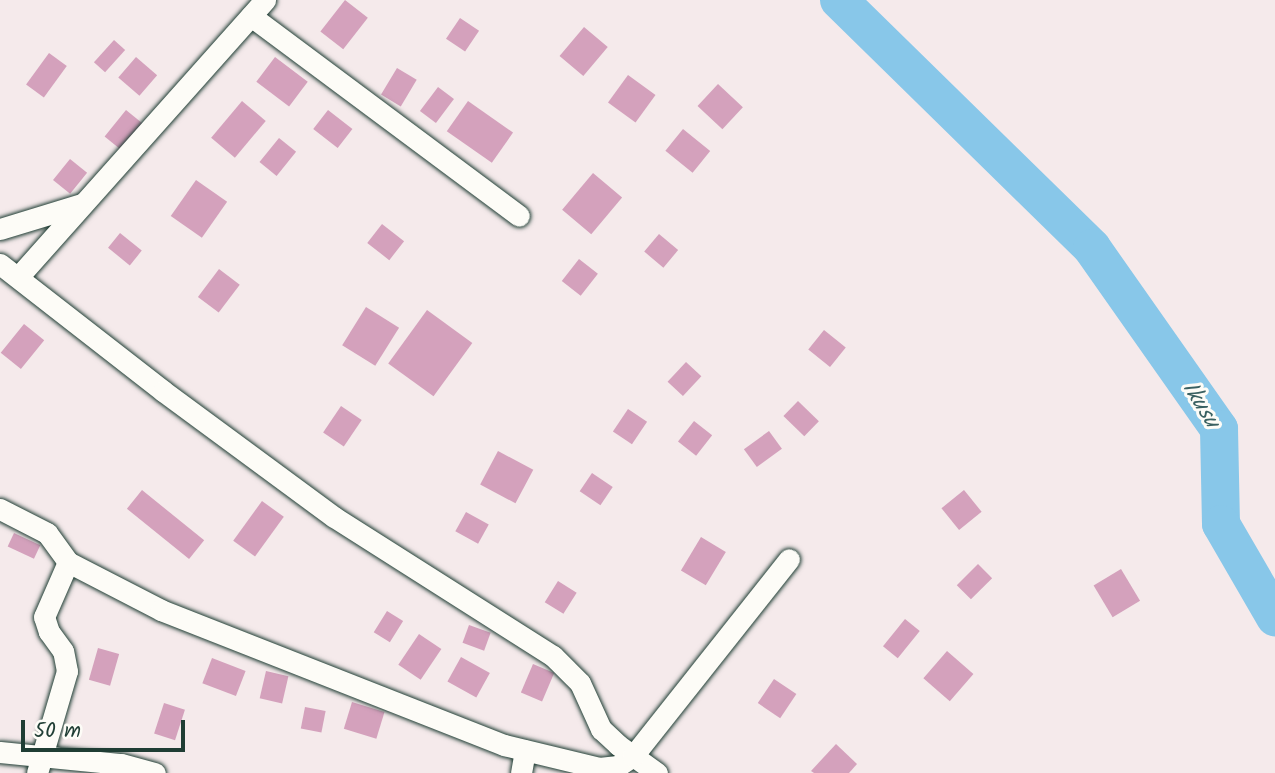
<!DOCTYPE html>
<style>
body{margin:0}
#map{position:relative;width:1275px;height:773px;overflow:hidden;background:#f5eaeb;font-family:Kalam,sans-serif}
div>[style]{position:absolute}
.river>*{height:38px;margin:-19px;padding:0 19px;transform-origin:19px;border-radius:19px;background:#88c7e9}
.building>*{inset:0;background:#d4a1bc;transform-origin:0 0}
.roads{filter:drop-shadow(0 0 2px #1f3d34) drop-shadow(0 0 2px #1f3d34)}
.street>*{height:21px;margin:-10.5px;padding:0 10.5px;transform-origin:10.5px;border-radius:10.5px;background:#fdfcf7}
span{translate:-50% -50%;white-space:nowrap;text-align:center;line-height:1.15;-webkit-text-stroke:6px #fdfcf7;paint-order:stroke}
.water-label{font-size:23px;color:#396061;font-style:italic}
.scale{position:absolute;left:21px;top:720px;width:164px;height:32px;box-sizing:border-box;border:4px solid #1f3d34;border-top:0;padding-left:9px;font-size:21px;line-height:24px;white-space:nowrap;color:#1f3d34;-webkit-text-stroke:5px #fdfcf7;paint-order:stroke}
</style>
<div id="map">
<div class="river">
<i style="left:839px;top:0;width:354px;rotate:44.4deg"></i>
<i style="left:1092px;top:248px;width:221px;rotate:54.9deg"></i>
<i style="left:1219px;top:429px;width:95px;rotate:88.8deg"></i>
<i style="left:1221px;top:524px;width:108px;rotate:59.9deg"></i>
</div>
<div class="building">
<i style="left:345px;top:0;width:29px;height:40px;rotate:38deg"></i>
<i style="left:460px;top:18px;width:23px;height:25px;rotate:34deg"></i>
<i style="left:584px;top:27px;width:31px;height:38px;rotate:40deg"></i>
<i style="left:114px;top:40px;width:15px;height:30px;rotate:42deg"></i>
<i style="left:49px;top:53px;width:22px;height:39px;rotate:36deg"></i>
<i style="left:136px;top:57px;width:28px;height:27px;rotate:41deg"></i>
<i style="left:275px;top:57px;width:41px;height:31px;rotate:37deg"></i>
<i style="left:397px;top:68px;width:23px;height:31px;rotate:31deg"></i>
<i style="left:628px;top:75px;width:34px;height:34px;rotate:36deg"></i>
<i style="left:718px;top:84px;width:34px;height:30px;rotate:43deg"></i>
<i style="left:438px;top:87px;width:20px;height:30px;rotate:37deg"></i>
<i style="left:242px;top:101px;width:31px;height:48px;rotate:40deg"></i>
<i style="left:468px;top:101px;width:55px;height:37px;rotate:35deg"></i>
<i style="left:126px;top:110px;width:21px;height:34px;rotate:39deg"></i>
<i style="left:328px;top:110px;width:31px;height:24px;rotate:38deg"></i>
<i style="left:683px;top:129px;width:35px;height:28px;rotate:39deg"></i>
<i style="left:279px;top:138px;width:22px;height:31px;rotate:39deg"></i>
<i style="left:70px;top:159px;width:22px;height:27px;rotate:39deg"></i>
<i style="left:593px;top:173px;width:38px;height:48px;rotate:40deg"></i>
<i style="left:196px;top:180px;width:38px;height:44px;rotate:35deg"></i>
<i style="left:382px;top:224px;width:28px;height:24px;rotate:38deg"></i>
<i style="left:120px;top:233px;width:28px;height:19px;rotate:39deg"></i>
<i style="left:659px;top:234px;width:25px;height:23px;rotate:40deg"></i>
<i style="left:579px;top:259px;width:24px;height:28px;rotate:38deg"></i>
<i style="left:219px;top:269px;width:26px;height:35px;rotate:37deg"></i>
<i style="left:366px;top:307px;width:39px;height:45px;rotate:32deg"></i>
<i style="left:427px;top:310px;width:56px;height:66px;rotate:36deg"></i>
<i style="left:24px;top:324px;width:26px;height:37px;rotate:39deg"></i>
<i style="left:824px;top:330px;width:28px;height:25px;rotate:39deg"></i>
<i style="left:686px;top:362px;width:21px;height:27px;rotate:43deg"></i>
<i style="left:798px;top:401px;width:29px;height:21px;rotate:44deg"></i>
<i style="left:341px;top:406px;width:25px;height:32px;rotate:34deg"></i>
<i style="left:628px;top:409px;width:23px;height:27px;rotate:34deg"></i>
<i style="left:694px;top:421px;width:23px;height:26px;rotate:38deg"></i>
<i style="left:769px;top:431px;width:22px;height:31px;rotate:54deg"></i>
<i style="left:498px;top:451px;width:40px;height:38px;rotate:28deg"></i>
<i style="left:592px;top:473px;width:25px;height:22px;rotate:34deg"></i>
<i style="left:142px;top:490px;width:80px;height:24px;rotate:39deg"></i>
<i style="left:964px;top:490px;width:28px;height:29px;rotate:51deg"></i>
<i style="left:262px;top:501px;width:27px;height:49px;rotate:36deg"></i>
<i style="left:466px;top:512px;width:26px;height:22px;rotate:29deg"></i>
<i style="left:14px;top:533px;width:29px;height:15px;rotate:25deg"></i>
<i style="left:701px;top:537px;width:29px;height:39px;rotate:31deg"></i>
<i style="left:978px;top:564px;width:20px;height:30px;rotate:45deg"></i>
<i style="left:1121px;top:569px;width:37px;height:32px;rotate:59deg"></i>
<i style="left:558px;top:581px;width:22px;height:25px;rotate:32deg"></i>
<i style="left:387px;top:611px;width:19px;height:25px;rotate:32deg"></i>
<i style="left:905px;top:619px;width:19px;height:35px;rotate:39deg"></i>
<i style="left:469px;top:625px;width:23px;height:19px;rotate:20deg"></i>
<i style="left:419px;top:634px;width:27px;height:37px;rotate:34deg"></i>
<i style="left:98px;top:648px;width:22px;height:33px;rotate:16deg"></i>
<i style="left:947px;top:651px;width:35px;height:36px;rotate:41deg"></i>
<i style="left:461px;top:657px;width:33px;height:28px;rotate:29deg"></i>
<i style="left:212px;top:658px;width:36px;height:27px;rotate:21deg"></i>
<i style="left:533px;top:664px;width:23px;height:31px;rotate:23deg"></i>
<i style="left:266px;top:671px;width:23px;height:28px;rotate:13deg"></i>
<i style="left:774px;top:679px;width:27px;height:29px;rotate:34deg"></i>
<i style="left:352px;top:702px;width:34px;height:28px;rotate:17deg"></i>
<i style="left:164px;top:703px;width:22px;height:32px;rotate:18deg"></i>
<i style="left:305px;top:707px;width:21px;height:22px;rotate:11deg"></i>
<i style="clip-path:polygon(836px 744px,857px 764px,849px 773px,814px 773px,811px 771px)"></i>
</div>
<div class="roads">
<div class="street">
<i style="left:251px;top:16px;width:334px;rotate:36.7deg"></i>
<i style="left:0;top:229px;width:86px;rotate:-17deg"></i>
<i style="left:0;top:264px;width:207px;rotate:37.9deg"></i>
<i style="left:163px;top:391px;width:212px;rotate:36.4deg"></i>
<i style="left:334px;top:517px;width:259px;rotate:32.4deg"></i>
<i style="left:553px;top:656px;width:38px;rotate:45deg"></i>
<i style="left:580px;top:683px;width:51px;rotate:65.5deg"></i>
<i style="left:601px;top:729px;width:23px;rotate:43deg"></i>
<i style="left:618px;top:745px;width:48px;rotate:35.7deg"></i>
<i style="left:19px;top:276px;width:370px;rotate:-48.3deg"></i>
<i style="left:0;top:509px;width:53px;rotate:27.1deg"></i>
<i style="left:47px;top:533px;width:36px;rotate:54deg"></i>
<i style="left:68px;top:562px;width:105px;rotate:27.3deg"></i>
<i style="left:161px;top:610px;width:369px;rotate:21.5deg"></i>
<i style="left:504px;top:745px;width:98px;rotate:13.6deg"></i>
<i style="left:599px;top:768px;width:19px;rotate:-6deg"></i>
<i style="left:618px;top:766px;width:18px;rotate:-34deg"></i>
<i style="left:633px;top:756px;width:251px;rotate:-51.6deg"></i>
<i style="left:0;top:752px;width:122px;rotate:5.7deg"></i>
<i style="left:121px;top:764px;width:35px;rotate:15deg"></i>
<i style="left:37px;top:773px;width:106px;rotate:-73.6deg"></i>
<i style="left:67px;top:671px;width:20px;rotate:-101deg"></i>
<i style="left:63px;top:651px;width:24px;rotate:-126deg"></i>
<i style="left:49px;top:632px;width:16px;rotate:-108deg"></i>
<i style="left:44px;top:617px;width:60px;rotate:-66.4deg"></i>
<i style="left:521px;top:773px;width:23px;rotate:-80deg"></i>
</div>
</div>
<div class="water-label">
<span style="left:1200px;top:405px;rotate:58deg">Ikusu</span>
</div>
<div class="scale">50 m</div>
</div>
